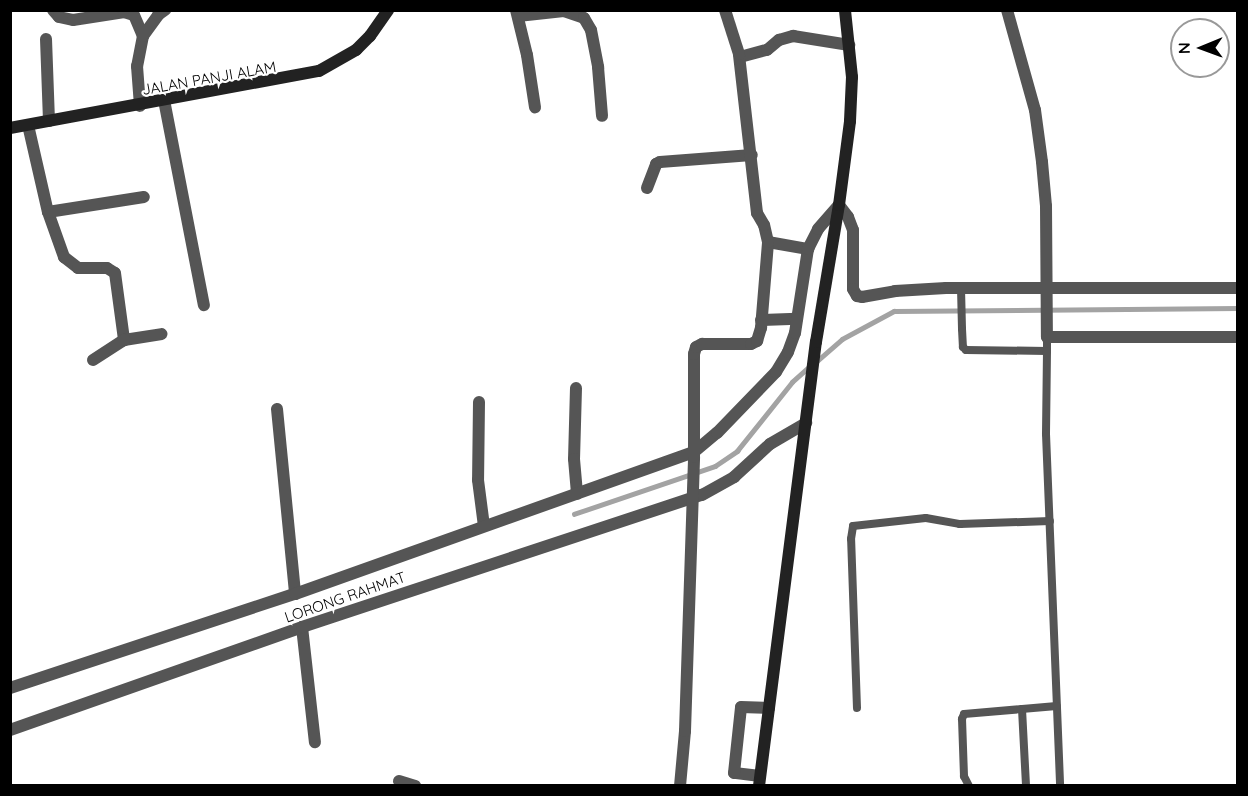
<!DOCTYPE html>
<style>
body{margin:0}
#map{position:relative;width:1248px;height:796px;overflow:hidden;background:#fff;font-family:Quicksand,sans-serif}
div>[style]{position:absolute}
.stream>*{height:4.5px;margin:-2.25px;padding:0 2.25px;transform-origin:2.25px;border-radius:2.25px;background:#a3a3a3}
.lane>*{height:8px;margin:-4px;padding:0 4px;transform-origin:4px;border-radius:4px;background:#555}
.street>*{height:12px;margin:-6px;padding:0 6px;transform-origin:6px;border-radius:6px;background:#555}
.secondary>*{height:12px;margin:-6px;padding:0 6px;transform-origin:6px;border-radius:6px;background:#222}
span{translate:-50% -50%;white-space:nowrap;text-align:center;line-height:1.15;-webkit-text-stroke:4.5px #fff;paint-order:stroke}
.street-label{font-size:15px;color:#000}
.frame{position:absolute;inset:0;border:12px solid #000;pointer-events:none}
.north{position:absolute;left:1170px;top:18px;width:60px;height:60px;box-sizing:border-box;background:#fff;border:2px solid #999;border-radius:50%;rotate:269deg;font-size:16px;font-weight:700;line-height:24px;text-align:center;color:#000}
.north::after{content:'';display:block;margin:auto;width:21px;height:27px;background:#000;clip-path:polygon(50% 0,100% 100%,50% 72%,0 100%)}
</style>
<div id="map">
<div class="stream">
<i style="left:817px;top:361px;width:33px;rotate:-41deg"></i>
<i style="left:842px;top:339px;width:59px;rotate:-28.3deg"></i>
<i style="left:894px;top:311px;width:344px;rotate:-0.5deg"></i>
<i style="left:574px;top:514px;width:149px;rotate:-18.8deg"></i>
<i style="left:715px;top:466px;width:27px;rotate:-34deg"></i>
<i style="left:737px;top:451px;width:88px;rotate:-51.4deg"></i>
<i style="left:792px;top:382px;width:24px;rotate:-42deg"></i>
</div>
<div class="lane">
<i style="left:961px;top:288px;width:41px;rotate:88.6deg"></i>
<i style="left:962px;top:329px;width:18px;rotate:87deg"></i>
<i style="left:963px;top:347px;width:4px;rotate:45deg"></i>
<i style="left:966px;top:350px;width:81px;rotate:0.7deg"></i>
<i style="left:1047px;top:351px;width:14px;rotate:-90deg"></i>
<i style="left:1047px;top:351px;width:83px;rotate:90.7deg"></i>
<i style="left:1046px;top:434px;width:352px;rotate:87.7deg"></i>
<i style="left:857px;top:708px;width:169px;rotate:-92deg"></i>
<i style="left:851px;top:539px;width:13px;rotate:-81deg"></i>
<i style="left:853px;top:526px;width:73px;rotate:-6.3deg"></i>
<i style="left:926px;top:518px;width:35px;rotate:10deg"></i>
<i style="left:960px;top:524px;width:90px;rotate:-1.9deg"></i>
<i style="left:1022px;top:709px;width:77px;rotate:87deg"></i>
<i style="left:969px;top:786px;width:11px;rotate:-117deg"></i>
<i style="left:964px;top:776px;width:57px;rotate:-92deg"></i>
<i style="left:962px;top:719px;width:5px;rotate:-68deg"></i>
<i style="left:964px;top:714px;width:93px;rotate:-4.9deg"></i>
</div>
<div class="street">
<i style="left:53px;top:10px;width:9px;rotate:49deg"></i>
<i style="left:59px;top:17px;width:14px;rotate:12deg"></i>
<i style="left:73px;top:20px;width:52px;rotate:-8.9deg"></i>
<i style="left:124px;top:12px;width:10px;rotate:17deg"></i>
<i style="left:134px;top:15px;width:23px;rotate:67deg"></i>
<i style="left:143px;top:36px;width:31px;rotate:101deg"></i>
<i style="left:137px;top:66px;width:40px;rotate:85.7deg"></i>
<i style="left:516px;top:10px;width:46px;rotate:76.3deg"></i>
<i style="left:527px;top:55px;width:53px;rotate:81.3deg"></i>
<i style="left:1007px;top:10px;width:104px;rotate:74.4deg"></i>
<i style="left:1035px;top:110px;width:52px;rotate:82.3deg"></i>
<i style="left:1042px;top:162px;width:44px;rotate:84.8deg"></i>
<i style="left:1046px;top:206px;width:131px;rotate:89.6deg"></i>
<i style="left:1047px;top:337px;width:191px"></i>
<i style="left:518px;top:16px;width:46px;rotate:-6.2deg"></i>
<i style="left:564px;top:11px;width:21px;rotate:19deg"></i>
<i style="left:584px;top:18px;width:14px;rotate:60deg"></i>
<i style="left:591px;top:30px;width:38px;rotate:79deg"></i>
<i style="left:598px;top:67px;width:49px;rotate:85.3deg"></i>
<i style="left:143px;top:36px;width:26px;rotate:-54deg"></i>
<i style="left:158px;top:15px;width:9px;rotate:-36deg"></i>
<i style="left:46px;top:39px;width:82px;rotate:87.9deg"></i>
<i style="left:740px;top:57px;width:28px;rotate:-15deg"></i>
<i style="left:767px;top:50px;width:16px;rotate:-40deg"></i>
<i style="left:779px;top:40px;width:15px;rotate:-16deg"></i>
<i style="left:793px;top:36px;width:57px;rotate:9.1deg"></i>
<i style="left:164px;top:100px;width:209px;rotate:79deg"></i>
<i style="left:28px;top:125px;width:89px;rotate:77.1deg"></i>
<i style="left:48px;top:212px;width:48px;rotate:70.4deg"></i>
<i style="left:64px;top:257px;width:18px;rotate:38deg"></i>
<i style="left:78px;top:268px;width:29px"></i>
<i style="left:107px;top:268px;width:9px;rotate:32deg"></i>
<i style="left:115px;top:273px;width:68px;rotate:82.3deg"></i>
<i style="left:124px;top:340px;width:38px;rotate:-9deg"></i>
<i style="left:647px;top:188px;width:26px;rotate:-69deg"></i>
<i style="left:656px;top:164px;width:4px;rotate:-27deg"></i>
<i style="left:660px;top:162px;width:92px;rotate:-4.4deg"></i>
<i style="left:48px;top:212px;width:97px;rotate:-8.9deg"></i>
<i style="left:768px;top:242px;width:41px;rotate:9.9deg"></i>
<i style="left:761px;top:320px;width:36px;rotate:-2deg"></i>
<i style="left:93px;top:360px;width:37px;rotate:-33deg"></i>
<i style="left:576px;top:388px;width:71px;rotate:91.6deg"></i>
<i style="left:574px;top:459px;width:35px;rotate:85deg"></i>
<i style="left:479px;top:402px;width:78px;rotate:90.7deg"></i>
<i style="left:478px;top:480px;width:46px;rotate:82.6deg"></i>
<i style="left:277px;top:409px;width:186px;rotate:84.4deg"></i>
<i style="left:302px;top:627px;width:116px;rotate:83.6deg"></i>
<i style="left:10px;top:688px;width:300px;rotate:-18.3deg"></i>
<i style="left:295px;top:594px;width:424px;rotate:-19.6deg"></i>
<i style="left:694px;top:452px;width:30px;rotate:-40deg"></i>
<i style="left:717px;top:433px;width:85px;rotate:-46deg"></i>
<i style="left:776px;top:372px;width:23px;rotate:-59deg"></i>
<i style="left:788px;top:352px;width:20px;rotate:-70deg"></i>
<i style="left:795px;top:333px;width:85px;rotate:-81.2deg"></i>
<i style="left:808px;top:249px;width:22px;rotate:-63deg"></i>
<i style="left:818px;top:229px;width:32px;rotate:-49deg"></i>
<i style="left:839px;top:205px;width:15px;rotate:53deg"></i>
<i style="left:848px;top:217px;width:14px;rotate:69deg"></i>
<i style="left:853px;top:230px;width:59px;rotate:90deg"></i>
<i style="left:853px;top:289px;width:8px;rotate:60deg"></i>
<i style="left:857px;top:296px;width:5px;rotate:11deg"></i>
<i style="left:862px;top:297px;width:34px;rotate:-10deg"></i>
<i style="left:895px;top:291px;width:51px;rotate:-3.4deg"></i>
<i style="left:946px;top:288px;width:292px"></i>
<i style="left:10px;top:730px;width:310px;rotate:-19.4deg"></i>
<i style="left:302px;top:627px;width:421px;rotate:-18.3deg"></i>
<i style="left:702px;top:495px;width:37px;rotate:-29deg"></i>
<i style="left:734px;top:477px;width:49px;rotate:-42.5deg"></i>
<i style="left:770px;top:444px;width:42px;rotate:-30.3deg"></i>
<i style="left:760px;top:776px;width:26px;rotate:-173deg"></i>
<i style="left:734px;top:773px;width:66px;rotate:-83.9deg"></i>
<i style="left:741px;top:707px;width:28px;rotate:2deg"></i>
<i style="left:399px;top:781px;width:17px;rotate:17deg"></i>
<i style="left:680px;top:786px;width:55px;rotate:-84.8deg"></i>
<i style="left:685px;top:731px;width:274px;rotate:-88.1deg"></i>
<i style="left:694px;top:457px;width:103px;rotate:-90deg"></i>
<i style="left:694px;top:354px;width:7px;rotate:-74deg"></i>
<i style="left:696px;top:347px;width:7px;rotate:-27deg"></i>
<i style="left:702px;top:344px;width:49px"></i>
<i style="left:751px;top:344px;width:7px;rotate:-27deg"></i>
<i style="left:757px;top:341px;width:14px;rotate:-73deg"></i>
<i style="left:761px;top:328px;width:86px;rotate:-85.3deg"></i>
<i style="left:768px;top:242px;width:17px;rotate:-103deg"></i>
<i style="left:764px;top:225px;width:14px;rotate:-120deg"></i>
<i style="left:757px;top:213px;width:160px;rotate:-96.5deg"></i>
<i style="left:739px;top:54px;width:46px;rotate:-107.7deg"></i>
</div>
<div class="secondary">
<i style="left:10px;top:128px;width:314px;rotate:-10.5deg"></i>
<i style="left:319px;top:71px;width:43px;rotate:-29.6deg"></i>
<i style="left:356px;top:50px;width:20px;rotate:-45deg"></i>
<i style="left:370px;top:36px;width:32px;rotate:-55deg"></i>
<i style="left:759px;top:786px;width:448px;rotate:-82.7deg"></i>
<i style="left:816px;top:342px;width:139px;rotate:-80.5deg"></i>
<i style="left:839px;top:205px;width:85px;rotate:-82.5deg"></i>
<i style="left:850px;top:121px;width:44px;rotate:-87.4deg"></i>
<i style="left:852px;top:77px;width:67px;rotate:-96deg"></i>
</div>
<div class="street-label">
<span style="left:209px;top:78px;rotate:-10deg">JALAN PANJI ALAM</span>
<span style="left:345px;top:597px;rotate:-19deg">LORONG RAHMAT</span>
</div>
<div class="frame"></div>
<div class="north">N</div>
</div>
